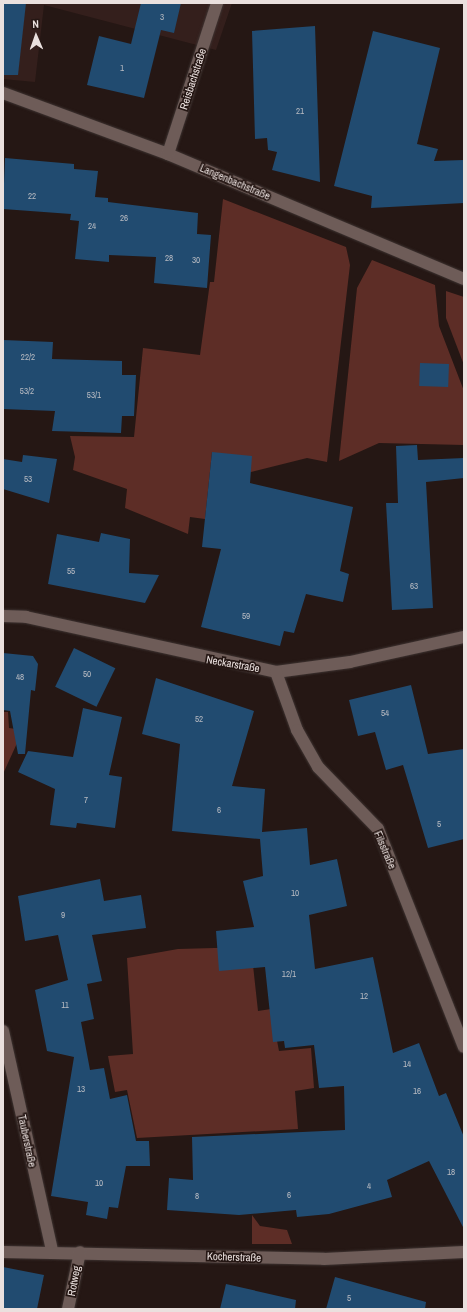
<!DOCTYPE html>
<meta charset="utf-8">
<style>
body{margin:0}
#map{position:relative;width:467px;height:1312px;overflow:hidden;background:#251714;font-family:"Archivo Narrow",sans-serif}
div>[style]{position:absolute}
.built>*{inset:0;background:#341f1c}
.green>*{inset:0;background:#5d2d26}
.building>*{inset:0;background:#214b70;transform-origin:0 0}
.roads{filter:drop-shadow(0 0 1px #3e3432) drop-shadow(0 0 1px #3e3432)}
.minor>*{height:12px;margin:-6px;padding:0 6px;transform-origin:6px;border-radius:6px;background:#6e5c58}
span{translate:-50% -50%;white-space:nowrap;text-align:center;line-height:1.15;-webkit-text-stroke:3.5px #251714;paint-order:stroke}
.number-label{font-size:9px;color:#b8bbc2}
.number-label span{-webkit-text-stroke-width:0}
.street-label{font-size:11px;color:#eae0de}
.frame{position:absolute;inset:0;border:4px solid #eae0de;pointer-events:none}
.north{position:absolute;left:16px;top:16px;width:40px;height:40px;-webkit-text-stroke:3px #251714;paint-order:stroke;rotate:358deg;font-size:11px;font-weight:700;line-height:16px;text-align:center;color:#eae0de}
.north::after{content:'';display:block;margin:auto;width:14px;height:18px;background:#eae0de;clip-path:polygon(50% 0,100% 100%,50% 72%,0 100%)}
</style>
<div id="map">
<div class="built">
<i style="clip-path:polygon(3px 3px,232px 3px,216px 50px,44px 5px,35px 82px,3px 79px)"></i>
</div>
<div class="green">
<i style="clip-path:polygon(223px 199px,346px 247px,350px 265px,327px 462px,307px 458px,251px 472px,212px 452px,205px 519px,190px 517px,188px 534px,125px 508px,127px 489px,73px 470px,75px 457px,70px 436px,134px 437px,143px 348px,200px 355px,210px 282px,214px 282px)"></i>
<i style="clip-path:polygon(372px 260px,435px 285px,439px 326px,464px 391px,464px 445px,379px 443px,339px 461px,357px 288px)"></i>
<i style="clip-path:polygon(446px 291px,464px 297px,464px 365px,446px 318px)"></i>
<i style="clip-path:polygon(3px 712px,8px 712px,9px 728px,23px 730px,3px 774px)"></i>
<i style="clip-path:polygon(251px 947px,258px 1011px,271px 1009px,279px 1051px,311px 1048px,314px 1088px,295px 1091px,298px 1129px,137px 1138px,127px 1090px,115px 1092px,108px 1056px,133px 1054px,127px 958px,178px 949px)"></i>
<i style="clip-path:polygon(252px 1215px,260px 1226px,287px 1230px,292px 1244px,252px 1244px)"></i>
</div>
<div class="building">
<i style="clip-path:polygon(3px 3px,26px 3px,18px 75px,3px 75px)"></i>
<i style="clip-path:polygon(141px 3px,181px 3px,174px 33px,161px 30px,144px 98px,87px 85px,99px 36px,131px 44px)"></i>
<i style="clip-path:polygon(315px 26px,320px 182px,272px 170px,277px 152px,268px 150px,267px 138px,255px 139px,252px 31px)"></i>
<i style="clip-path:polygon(373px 31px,440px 48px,417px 144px,438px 149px,434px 161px,464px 160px,464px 203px,371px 208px,372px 196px,334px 186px)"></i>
<i style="clip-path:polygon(5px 158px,74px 164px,74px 169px,98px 171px,95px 197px,108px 198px,108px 202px,198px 213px,197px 234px,211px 235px,207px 288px,154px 283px,156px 257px,109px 255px,109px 262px,75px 259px,79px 221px,70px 220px,71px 214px,3px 209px)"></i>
<i style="clip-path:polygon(3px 340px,53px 342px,52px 359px,122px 361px,122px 375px,136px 375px,134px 416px,122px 416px,121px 433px,52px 431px,55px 411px,3px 409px)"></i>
<i style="left:420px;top:363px;width:29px;height:23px;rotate:2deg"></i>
<i style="clip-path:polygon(417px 445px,418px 460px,464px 458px,464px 478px,426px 482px,433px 608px,392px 610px,386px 503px,398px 503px,396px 446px)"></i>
<i style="clip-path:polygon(212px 452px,252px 456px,250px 483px,353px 507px,340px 571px,349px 574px,343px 602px,306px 594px,294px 633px,284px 631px,280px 646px,201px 627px,221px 549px,202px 547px)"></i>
<i style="clip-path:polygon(23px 455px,57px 459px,49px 503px,3px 489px,3px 459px,22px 462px)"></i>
<i style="clip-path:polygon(101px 533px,130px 539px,129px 573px,159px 575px,145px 603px,48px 584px,57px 534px,99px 542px)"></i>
<i style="left:74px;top:648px;width:46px;height:43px;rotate:26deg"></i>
<i style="clip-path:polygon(3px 653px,33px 656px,38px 664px,35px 691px,31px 690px,25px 754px,18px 754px,10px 711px,3px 710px)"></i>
<i style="clip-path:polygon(156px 678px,254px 711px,232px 786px,265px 789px,262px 832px,307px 828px,310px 865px,337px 859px,347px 906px,309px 915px,315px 969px,373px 957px,393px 1053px,419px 1043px,439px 1096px,446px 1093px,464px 1137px,464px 1229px,429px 1161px,387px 1180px,392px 1197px,329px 1214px,297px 1217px,296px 1210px,239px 1215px,167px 1210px,169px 1178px,193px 1180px,192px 1137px,345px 1130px,344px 1086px,319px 1088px,314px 1045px,285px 1048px,284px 1041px,273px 1042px,265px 967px,219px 971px,216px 931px,254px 927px,243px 881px,263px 876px,260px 839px,172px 831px,180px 744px,142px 734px)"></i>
<i style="clip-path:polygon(411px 685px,428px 754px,464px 749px,464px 839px,428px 848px,403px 765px,386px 770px,375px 732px,358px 736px,349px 700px)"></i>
<i style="clip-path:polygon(83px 708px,122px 717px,109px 775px,122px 777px,115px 828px,77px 823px,76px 828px,50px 825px,55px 789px,18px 772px,28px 751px,73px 757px)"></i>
<i style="clip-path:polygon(100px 879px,104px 901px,141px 895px,146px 928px,92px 935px,102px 981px,87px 984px,94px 1019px,81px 1022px,90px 1070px,104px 1068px,110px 1099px,127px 1095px,136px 1141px,149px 1141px,150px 1166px,126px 1166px,118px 1208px,109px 1207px,107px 1219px,86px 1215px,88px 1202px,51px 1196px,74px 1057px,47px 1051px,35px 990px,68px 980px,58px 935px,25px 941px,18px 896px)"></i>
<i style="clip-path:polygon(3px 1267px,44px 1275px,37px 1309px,3px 1309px)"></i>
<i style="clip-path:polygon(335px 1277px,426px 1302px,425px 1309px,326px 1309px)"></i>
<i style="clip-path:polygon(226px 1284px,296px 1300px,295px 1309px,220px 1309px)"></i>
</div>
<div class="roads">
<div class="minor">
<i style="left:3px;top:93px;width:176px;rotate:20.3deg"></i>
<i style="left:168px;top:154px;width:321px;rotate:22.9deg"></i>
<i style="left:168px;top:154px;width:159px;rotate:-72deg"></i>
<i style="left:3px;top:616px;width:23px;rotate:2deg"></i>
<i style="left:26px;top:617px;width:256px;rotate:12.4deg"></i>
<i style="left:276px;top:672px;width:75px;rotate:-7.7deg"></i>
<i style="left:350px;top:662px;width:117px;rotate:-12.4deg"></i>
<i style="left:276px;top:672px;width:62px;rotate:70.1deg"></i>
<i style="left:297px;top:730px;width:43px;rotate:60.4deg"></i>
<i style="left:318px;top:767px;width:86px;rotate:45.9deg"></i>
<i style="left:378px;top:829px;width:234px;rotate:68.5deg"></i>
<i style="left:3px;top:1031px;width:225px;rotate:77.4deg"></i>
<i style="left:3px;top:1252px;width:321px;rotate:1.2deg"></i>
<i style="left:324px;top:1259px;width:140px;rotate:-2.9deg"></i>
<i style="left:68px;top:1309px;width:58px;rotate:-78.1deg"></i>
</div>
</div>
<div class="number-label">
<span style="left:162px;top:17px">3</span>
<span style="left:122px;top:68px">1</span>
<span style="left:300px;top:111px">21</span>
<span style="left:32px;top:196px">22</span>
<span style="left:124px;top:218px">26</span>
<span style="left:92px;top:226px">24</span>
<span style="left:169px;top:258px">28</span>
<span style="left:196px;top:260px">30</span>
<span style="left:28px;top:357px">22/2</span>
<span style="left:27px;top:391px">53/2</span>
<span style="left:94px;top:395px">53/1</span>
<span style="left:28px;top:479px">53</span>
<span style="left:71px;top:571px">55</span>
<span style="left:414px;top:586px">63</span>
<span style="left:246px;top:616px">59</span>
<span style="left:87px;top:674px">50</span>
<span style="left:20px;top:677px">48</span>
<span style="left:385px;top:713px">54</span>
<span style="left:199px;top:719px">52</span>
<span style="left:86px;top:800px">7</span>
<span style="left:219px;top:810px">6</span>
<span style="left:439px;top:824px">5</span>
<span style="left:295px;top:893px">10</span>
<span style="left:63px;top:915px">9</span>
<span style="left:289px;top:974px">12/1</span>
<span style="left:364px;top:996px">12</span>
<span style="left:65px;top:1005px">11</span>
<span style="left:407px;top:1064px">14</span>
<span style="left:81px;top:1089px">13</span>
<span style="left:417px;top:1091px">16</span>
<span style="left:451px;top:1172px">18</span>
<span style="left:99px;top:1183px">10</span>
<span style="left:369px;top:1186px">4</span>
<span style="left:289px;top:1195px">6</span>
<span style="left:197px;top:1196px">8</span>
<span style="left:349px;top:1298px">5</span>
</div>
<div class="street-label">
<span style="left:193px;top:79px;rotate:-72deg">Reisbachstraße</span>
<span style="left:235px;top:182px;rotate:23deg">Langenbachstraße</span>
<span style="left:233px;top:664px;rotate:10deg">Neckarstraße</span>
<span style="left:385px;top:850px;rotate:67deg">Filsstraße</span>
<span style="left:27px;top:1141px;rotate:78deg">Tauberstraße</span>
<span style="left:234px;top:1257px;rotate:2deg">Kocherstraße</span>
<span style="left:74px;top:1281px;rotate:-79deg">Rotweg</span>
</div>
<div class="frame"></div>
<div class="north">N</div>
</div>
